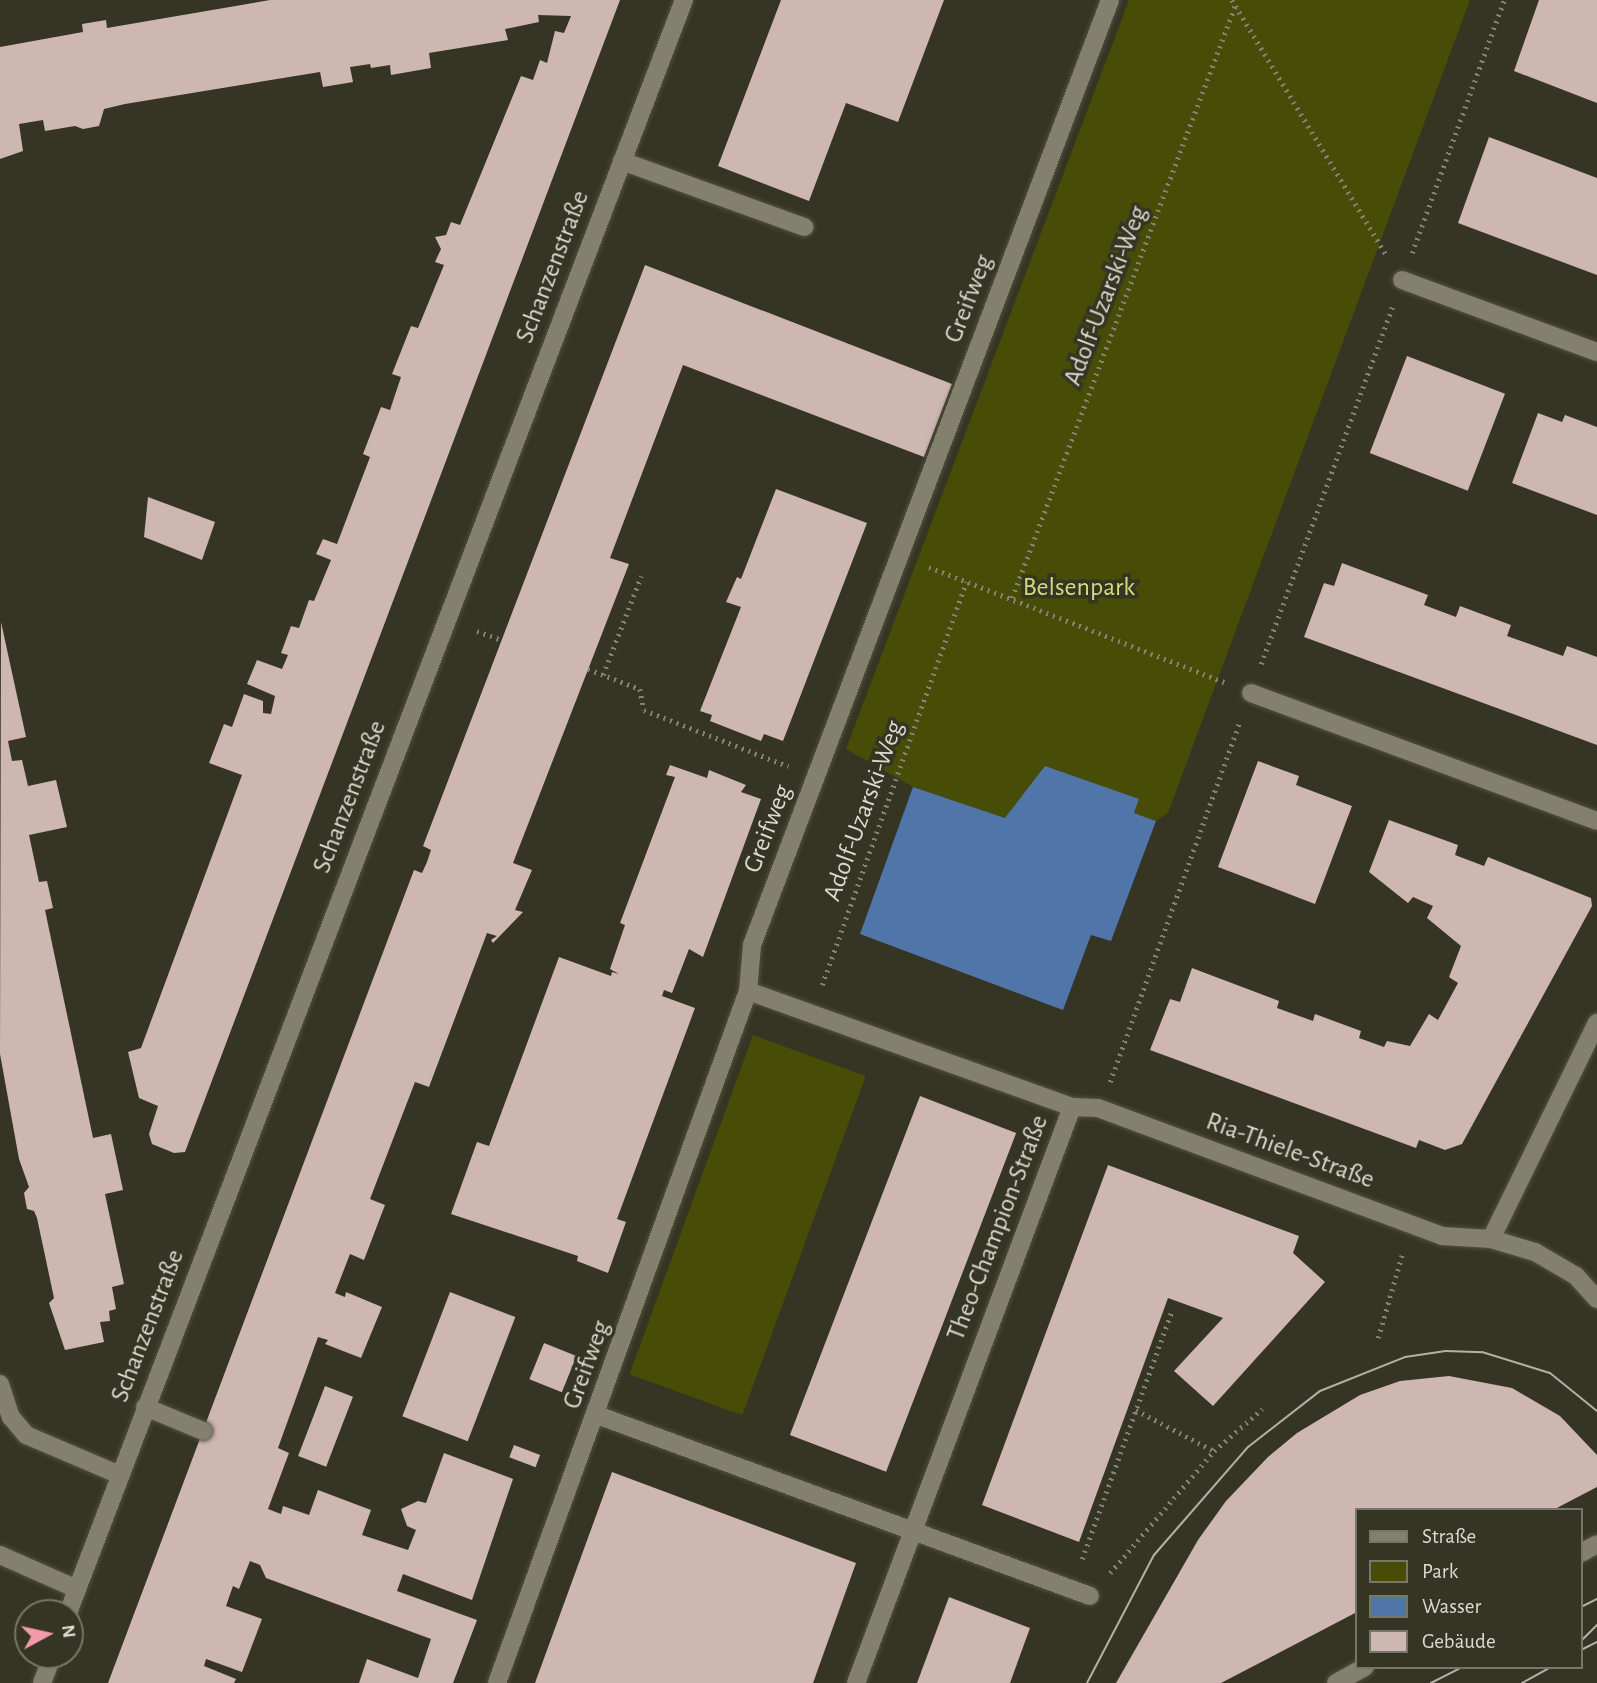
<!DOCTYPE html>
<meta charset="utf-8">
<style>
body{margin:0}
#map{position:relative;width:1597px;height:1683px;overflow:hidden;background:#363423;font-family:"Alegreya Sans",sans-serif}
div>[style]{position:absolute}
.green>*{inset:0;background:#474c07;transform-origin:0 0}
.water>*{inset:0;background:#5076a9}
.building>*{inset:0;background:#ceb7b1;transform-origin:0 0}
.path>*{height:4.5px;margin-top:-2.25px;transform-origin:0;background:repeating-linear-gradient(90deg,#848274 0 2px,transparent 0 7px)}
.roads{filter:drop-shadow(0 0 2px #535042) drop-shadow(0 0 2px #535042)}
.lane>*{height:18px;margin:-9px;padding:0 9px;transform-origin:9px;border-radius:9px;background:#83806d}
.street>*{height:18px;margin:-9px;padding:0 9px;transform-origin:9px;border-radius:9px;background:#83806d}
.secondary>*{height:18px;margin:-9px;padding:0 9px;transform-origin:9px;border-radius:9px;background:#83806d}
.tram>*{height:2px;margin:-1px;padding:0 1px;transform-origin:1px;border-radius:1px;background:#b3b1a5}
span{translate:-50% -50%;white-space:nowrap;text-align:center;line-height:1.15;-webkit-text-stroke:7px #363423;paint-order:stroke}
.street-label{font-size:26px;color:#dcdad0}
.park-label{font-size:26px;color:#d0db7b}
.legend{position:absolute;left:1355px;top:1508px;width:228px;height:161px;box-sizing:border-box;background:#363423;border:2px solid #787668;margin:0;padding:9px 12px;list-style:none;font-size:21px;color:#dcdad0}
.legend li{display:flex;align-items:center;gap:14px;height:35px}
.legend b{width:35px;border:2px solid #787668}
.north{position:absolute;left:14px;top:1599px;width:70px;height:70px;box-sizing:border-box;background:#363423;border:2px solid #787668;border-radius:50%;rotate:82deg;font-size:19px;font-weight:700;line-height:28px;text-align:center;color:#dcdad0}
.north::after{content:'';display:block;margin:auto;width:24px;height:32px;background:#f39aa8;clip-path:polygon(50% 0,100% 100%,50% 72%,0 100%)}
</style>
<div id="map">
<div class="green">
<i style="clip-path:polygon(1129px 0,1470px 0,1168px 813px,1156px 821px,1134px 813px,1139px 800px,1005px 818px,913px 787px,846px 749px)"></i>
<i style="left:753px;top:1035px;width:120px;height:361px;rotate:20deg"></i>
</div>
<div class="water">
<i style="clip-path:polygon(1045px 766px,1139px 799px,1134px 813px,1156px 821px,1111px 941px,1091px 935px,1063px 1010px,860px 934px,913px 787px,1005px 818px)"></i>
</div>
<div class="building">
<i style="clip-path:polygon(270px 0,620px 0,185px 1152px,174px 1153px,152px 1144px,149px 1134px,158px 1106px,139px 1098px,128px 1052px,141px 1048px,242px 775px,209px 763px,224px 724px,232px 727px,244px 694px,263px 701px,263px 713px,271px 714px,275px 696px,247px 684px,257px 660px,282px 669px,288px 655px,281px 653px,291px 626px,299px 628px,309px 600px,314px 601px,331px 560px,316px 554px,323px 539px,337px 544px,370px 457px,363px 454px,381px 407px,390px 410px,401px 377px,392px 374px,411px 326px,418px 328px,444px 265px,435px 262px,441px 249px,435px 237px,446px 235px,451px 222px,460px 225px,521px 76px,533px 80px,540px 60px,547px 63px,555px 31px,564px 33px,571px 16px,538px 15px,539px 22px,505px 29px,508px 40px,429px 53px,431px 68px,391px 75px,390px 65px,371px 68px,370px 64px,350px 67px,353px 82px,323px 87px,320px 72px,125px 104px,104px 109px,99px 126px,83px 129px,75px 126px,45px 131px,43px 120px,19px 124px,23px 151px,0 159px,0 47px,83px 32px,82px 24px,106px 20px,107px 28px)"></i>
<i style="clip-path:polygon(781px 0,944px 0,898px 122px,846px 103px,809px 201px,718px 166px)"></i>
<i style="clip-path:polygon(1539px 0,1597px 0,1597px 103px,1514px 71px)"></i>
<i style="clip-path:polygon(1489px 137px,1597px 178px,1597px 275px,1458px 223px)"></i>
<i style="clip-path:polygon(645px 265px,952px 384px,924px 457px,683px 365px,610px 558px,629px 564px,513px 863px,532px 870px,515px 910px,523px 912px,493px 943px,491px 940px,497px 936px,487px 933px,429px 1087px,415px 1082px,370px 1199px,385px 1205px,364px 1260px,350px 1254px,335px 1293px,345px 1297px,346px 1292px,382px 1307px,361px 1358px,325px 1344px,328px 1340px,318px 1337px,278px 1448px,289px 1453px,268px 1509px,281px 1514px,283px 1506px,309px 1515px,318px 1490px,371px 1510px,362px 1535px,408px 1550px,416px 1530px,407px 1526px,401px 1509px,418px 1501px,426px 1503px,444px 1453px,513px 1479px,472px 1600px,403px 1574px,397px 1591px,477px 1620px,453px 1683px,359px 1683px,367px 1659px,418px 1678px,431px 1639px,266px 1578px,260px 1565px,250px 1561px,239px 1589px,233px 1586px,226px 1606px,262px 1619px,242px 1672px,206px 1659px,204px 1666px,236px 1679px,234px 1683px,108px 1683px,414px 870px,422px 873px,427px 862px,431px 850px,423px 846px)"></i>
<i style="left:1407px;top:356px;width:105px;height:104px;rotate:21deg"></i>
<i style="clip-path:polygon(1538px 413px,1562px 422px,1565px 415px,1597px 427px,1597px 515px,1512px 483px)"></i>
<i style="clip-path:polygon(776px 489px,867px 523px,783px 741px,764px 734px,761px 741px,710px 721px,712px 715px,700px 711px,741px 607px,726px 602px,737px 577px,741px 579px)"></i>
<i style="clip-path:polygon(148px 497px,215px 522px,202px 560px,144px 537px)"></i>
<i style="clip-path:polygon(1342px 563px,1428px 595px,1424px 605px,1456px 617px,1460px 606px,1511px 625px,1507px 636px,1563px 656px,1567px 646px,1597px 657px,1597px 745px,1304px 637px,1324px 583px,1334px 586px)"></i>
<i style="clip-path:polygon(1px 622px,26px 737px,8px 741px,12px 761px,22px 760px,28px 786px,56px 780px,67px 827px,29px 835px,39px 882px,47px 881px,53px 908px,45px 910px,93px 1138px,111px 1134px,123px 1190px,105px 1194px,124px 1284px,112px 1287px,116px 1309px,109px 1311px,110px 1321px,100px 1322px,104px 1342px,65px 1350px,49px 1303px,54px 1298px,37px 1218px,34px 1211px,27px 1209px,24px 1193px,29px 1187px,19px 1159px,0 1054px)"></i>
<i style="clip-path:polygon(1258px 761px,1299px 776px,1296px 785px,1352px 806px,1315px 904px,1218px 867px)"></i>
<i style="clip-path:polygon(670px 765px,707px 778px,709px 770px,746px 785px,741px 792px,761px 799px,703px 957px,689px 949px,672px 993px,664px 990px,662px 996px,695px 1008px,617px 1219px,626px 1222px,608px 1273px,577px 1261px,578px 1256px,451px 1214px,477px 1142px,489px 1146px,559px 957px,611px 976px,612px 972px,619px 974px,610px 969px,625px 925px,620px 923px,675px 777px,666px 775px)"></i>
<i style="clip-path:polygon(1389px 820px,1458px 845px,1455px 855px,1484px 866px,1488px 857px,1591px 898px,1592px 906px,1462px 1144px,1445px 1150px,1419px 1140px,1416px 1148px,1150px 1050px,1170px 999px,1180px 1002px,1192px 968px,1279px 1001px,1277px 1008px,1313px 1021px,1315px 1014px,1361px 1031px,1359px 1038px,1384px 1047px,1387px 1041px,1410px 1046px,1429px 1014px,1438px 1020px,1458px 983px,1449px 977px,1461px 946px,1427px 918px,1433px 906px,1413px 897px,1408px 903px,1369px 872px)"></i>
<i style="left:920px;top:1096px;width:103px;height:363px;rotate:21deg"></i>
<i style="clip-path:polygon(1108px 1165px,1299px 1236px,1293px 1253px,1325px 1282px,1213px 1406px,1174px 1371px,1223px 1318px,1168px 1298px,1079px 1542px,982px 1505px)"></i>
<i style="left:450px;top:1292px;width:70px;height:133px;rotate:21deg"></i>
<i style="left:544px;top:1343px;width:35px;height:39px;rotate:22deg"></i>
<i style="clip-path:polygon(1449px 1376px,1512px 1388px,1560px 1416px,1597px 1455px,1597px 1487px,1553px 1510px,1357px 1510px,1357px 1612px,1221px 1683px,1116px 1683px,1198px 1540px,1226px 1501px,1268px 1457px,1297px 1433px,1360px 1395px,1400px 1381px)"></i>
<i style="left:325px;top:1386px;width:30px;height:75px;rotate:21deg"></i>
<i style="left:514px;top:1445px;width:28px;height:13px;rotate:21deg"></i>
<i style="clip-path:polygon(612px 1472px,856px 1563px,813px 1683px,535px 1683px)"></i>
<i style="clip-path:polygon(949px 1597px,1030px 1628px,1010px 1683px,917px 1683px)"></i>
</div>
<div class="path">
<i style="left:1232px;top:0;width:297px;rotate:58.8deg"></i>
<i style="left:1412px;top:253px;width:269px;rotate:-70deg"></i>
<i style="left:929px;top:567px;width:317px;rotate:21.3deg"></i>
<i style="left:1012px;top:598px;width:633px;rotate:-69.36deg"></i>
<i style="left:477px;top:631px;width:27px;rotate:20deg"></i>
<i style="left:1261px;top:664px;width:380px;rotate:-69.8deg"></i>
<i style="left:588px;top:669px;width:56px;rotate:21deg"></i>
<i style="left:640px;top:689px;width:21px;rotate:79deg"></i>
<i style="left:644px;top:710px;width:155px;rotate:21.3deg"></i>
<i style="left:603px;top:675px;width:106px;rotate:-69deg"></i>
<i style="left:822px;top:985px;width:428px;rotate:-70.3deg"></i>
<i style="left:1110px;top:1082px;width:384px;rotate:-70.2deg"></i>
<i style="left:1378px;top:1338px;width:86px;rotate:-73.9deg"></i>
<i style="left:1136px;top:1410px;width:88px;rotate:27.7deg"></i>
<i style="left:1214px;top:1451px;width:64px;rotate:-41.2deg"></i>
<i style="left:1082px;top:1559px;width:265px;rotate:-70.1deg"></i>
<i style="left:1110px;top:1573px;width:160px;rotate:-49.6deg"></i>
</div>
<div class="roads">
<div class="lane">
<i style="left:622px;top:161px;width:194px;rotate:19.9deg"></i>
<i style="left:748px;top:991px;width:344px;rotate:19.7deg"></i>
<i style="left:145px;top:1407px;width:63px;rotate:22.5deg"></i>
<i style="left:497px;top:1683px;width:736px;rotate:-70.06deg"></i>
<i style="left:748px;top:991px;width:46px;rotate:-85deg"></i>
<i style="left:752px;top:945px;width:1011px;rotate:-69.25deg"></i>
</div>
<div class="street">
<i style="left:1402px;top:280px;width:208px;rotate:20.3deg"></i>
<i style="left:1251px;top:693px;width:369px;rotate:20.3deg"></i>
<i style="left:1491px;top:1239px;width:241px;rotate:-63.9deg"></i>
<i style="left:0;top:1384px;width:35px;rotate:72deg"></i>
<i style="left:11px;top:1417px;width:23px;rotate:50deg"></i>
<i style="left:26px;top:1435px;width:102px;rotate:23.1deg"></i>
<i style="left:597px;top:1415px;width:525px;rotate:20.16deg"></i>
<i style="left:0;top:1555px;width:84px;rotate:23.8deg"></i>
<i style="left:68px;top:1613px;width:1727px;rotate:-69.1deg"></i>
<i style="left:42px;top:1683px;width:30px;rotate:-69deg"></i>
<i style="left:856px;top:1683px;width:615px;rotate:-69.44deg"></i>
<i style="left:1072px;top:1107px;width:26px;rotate:2deg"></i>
<i style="left:1098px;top:1108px;width:367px;rotate:20.4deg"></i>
<i style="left:1442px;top:1236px;width:49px;rotate:3.5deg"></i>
<i style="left:1491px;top:1239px;width:46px;rotate:16.5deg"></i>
<i style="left:1535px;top:1252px;width:48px;rotate:30.3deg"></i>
<i style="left:1576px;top:1276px;width:31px;rotate:48deg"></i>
</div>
<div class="secondary">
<i style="left:1581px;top:1553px;width:18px;rotate:-29deg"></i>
<i style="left:1336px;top:1683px;width:33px;rotate:-29deg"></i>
</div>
</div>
<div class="tram">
<i style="left:1581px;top:1607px;width:18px;rotate:-27deg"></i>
<i style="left:1581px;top:1641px;width:23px;rotate:-45deg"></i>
<i style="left:1581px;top:1650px;width:18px;rotate:-27deg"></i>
<i style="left:1087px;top:1683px;width:144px;rotate:-62.4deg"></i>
<i style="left:1154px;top:1555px;width:143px;rotate:-49deg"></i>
<i style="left:1248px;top:1447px;width:91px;rotate:-37.9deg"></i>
<i style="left:1320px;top:1391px;width:92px;rotate:-21.8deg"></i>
<i style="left:1405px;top:1357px;width:41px;rotate:-8.3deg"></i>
<i style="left:1446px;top:1351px;width:36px;rotate:2deg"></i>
<i style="left:1482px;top:1352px;width:71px;rotate:17.2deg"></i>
<i style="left:1550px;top:1373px;width:60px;rotate:39deg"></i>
<i style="left:1431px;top:1683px;width:35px;rotate:-27deg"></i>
<i style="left:1522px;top:1683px;width:33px;rotate:-29deg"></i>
</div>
<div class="street-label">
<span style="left:553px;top:267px;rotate:-69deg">Schanzenstraße</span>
<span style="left:1106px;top:296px;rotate:-69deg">Adolf-Uzarski-Weg</span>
<span style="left:969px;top:299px;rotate:-69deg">Greifweg</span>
<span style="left:350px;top:797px;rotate:-69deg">Schanzenstraße</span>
<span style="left:864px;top:811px;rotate:-70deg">Adolf-Uzarski-Weg</span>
<span style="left:768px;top:829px;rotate:-69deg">Greifweg</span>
<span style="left:1290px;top:1151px;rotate:20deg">Ria-Thiele-Straße</span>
<span style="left:998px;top:1228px;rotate:-69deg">Theo-Champion-Straße</span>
<span style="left:148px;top:1326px;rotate:-69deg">Schanzenstraße</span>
<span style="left:587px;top:1365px;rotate:-70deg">Greifweg</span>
</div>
<div class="park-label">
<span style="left:1079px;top:588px">Belsenpark</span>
</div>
<ul class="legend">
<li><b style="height:9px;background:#83806d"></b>Straße</li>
<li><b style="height:19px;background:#474c07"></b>Park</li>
<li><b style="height:19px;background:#5076a9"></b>Wasser</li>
<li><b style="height:19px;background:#ceb7b1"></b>Gebäude</li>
</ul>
<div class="north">N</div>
</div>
